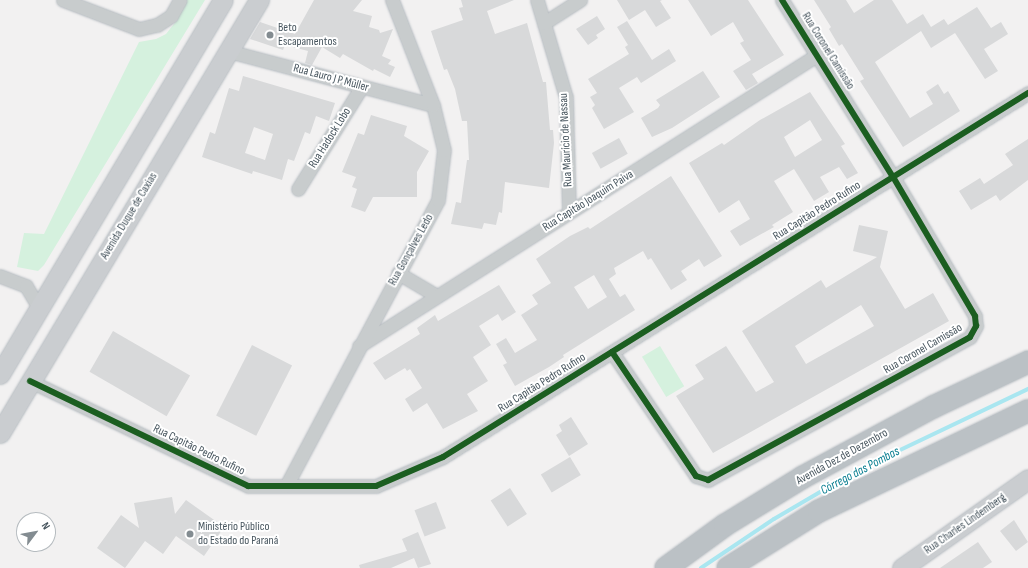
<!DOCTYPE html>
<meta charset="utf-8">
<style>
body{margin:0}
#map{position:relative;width:1028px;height:568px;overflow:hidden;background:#f2f1f1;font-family:"Sofia Sans Condensed",sans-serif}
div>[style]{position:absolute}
.green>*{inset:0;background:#d5f1de;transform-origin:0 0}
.stream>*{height:4px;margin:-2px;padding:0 2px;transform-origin:2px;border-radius:2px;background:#a9e6f0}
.building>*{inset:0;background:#d8d9da;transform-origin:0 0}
.roads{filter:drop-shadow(0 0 1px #b6bcc1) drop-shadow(0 0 1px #b6bcc1)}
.street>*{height:13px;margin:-6.5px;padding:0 6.5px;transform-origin:6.5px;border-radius:6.5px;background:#c8cccd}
.secondary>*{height:19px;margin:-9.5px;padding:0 9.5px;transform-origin:9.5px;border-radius:9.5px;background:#cacdd0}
.highway>*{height:22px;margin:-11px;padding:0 11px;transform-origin:11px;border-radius:11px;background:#bbc1c5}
.cycleway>*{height:6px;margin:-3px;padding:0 3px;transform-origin:3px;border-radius:3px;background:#1b5e20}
.dots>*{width:11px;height:11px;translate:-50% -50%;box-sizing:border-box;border:2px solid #fff;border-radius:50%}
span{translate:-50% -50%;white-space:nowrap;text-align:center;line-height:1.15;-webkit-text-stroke:4px #fff;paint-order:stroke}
.poi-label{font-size:12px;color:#47555e}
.left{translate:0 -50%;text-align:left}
.street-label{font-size:12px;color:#47555e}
.water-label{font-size:13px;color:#0a7f91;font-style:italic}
.north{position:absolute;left:16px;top:512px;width:40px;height:40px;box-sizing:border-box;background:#fff;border:1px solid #b5bbbf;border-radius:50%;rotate:58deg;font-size:11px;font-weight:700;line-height:16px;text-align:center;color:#47555e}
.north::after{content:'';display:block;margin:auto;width:14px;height:18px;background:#838c91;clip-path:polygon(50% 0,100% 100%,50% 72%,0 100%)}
</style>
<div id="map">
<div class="green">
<i style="clip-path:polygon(185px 0,205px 0,44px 265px,38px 271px,17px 267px,24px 233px,44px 234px,139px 42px,156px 39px,166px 34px,177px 20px)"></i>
<i style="left:660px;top:346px;width:47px;height:21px;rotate:59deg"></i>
</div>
<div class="stream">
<i style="left:701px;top:568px;width:88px;rotate:-33.9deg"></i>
<i style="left:774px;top:519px;width:93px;rotate:-30.4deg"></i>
<i style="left:854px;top:472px;width:193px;rotate:-25.5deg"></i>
</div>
<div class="building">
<i style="clip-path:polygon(314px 0,362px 0,353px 11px,372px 16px,369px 27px,379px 30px,380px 33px,393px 29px,382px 56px,391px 60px,388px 64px,395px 67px,390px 77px,374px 69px,373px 71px,343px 54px,340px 58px,322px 47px,312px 65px,305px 63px,308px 51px,285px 45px,283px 50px,250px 39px,260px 22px,295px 34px)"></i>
<i style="clip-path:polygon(461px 0,514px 0,487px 11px,495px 34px,527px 23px,543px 82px,546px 82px,550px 130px,553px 130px,554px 143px,549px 188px,505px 182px,502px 213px,499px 212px,496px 225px,484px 223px,482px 229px,451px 224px,456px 202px,461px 203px,467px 160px,469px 160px,467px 121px,462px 121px,455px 89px,447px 69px,444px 70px,431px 31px,463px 20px,459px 8px,463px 7px)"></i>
<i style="clip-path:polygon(617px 0,662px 0,660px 1px,671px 18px,656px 27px,645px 10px,629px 20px)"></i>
<i style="clip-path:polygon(688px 0,748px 0,784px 55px,752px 74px,758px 83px,746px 90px,733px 71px,751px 60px,740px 43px,744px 41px,733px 22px,711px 36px)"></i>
<i style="clip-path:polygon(814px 0,846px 0,854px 13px,874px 0,892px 0,907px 24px,923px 14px,931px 27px,944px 19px,948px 25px,977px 7px,991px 28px,1001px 22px,1008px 34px,984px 49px,998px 71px,985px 79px,955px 33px,931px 48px,921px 31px,875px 62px,910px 118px,933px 104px,926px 92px,938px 84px,944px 94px,948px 91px,960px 111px,903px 147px,860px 81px,864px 79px,842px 44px,839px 46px,829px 29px,831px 27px)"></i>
<i style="clip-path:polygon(597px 16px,605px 29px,596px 35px,598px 38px,588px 45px,576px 29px)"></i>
<i style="clip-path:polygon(627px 21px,652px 60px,669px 49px,676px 61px,641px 83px,637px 77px,619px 88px,634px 112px,604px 129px,592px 108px,595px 105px,590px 97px,597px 93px,588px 79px,629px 54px,625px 47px,628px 45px,617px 27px)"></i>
<i style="clip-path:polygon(703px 71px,720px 97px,672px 128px,652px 137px,641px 118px,658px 108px,660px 105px,656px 100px)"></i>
<i style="clip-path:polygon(evenodd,243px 76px,335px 103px,329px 121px,316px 116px,310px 134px,305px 132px,294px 161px,288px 159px,282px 180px,253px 171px,252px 174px,202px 157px,210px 132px,215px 134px,229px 88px,239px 91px,243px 76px,254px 127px,273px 134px,265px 160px,245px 153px,254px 127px)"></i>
<i style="clip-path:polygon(evenodd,810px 92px,845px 144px,841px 146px,858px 173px,847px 179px,839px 167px,820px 177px,829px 192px,814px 201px,794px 169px,774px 181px,793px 212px,772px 225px,774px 227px,740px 246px,730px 231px,750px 219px,739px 200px,719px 213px,689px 163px,722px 143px,724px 145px,760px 120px,810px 92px,810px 120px,822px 140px,795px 157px,784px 137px,810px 120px)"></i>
<i style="clip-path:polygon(371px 115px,407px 126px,404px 136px,429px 151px,417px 172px,417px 197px,373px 197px,365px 212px,351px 207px,357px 189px,352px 187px,356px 177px,342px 172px,358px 133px,364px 135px)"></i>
<i style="left:619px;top:138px;width:18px;height:31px;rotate:61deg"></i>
<i style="clip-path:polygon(1028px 139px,1028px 180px,1000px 201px,996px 195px,971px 210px,959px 191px,980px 178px,984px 184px,1013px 165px,1005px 154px)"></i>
<i style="clip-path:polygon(evenodd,671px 176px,722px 256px,704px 267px,699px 259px,681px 271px,687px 280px,671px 290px,651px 258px,648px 260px,643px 251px,614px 268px,616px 274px,609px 279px,620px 297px,625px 294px,635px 310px,563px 355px,564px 357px,549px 367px,515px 386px,503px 365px,507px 363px,496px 344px,506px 338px,515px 353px,537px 340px,521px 315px,538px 304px,532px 295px,551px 283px,536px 259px,570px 236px,588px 227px,590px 229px,671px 176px,594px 275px,607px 297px,588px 309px,574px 287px,594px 275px)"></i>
<i style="clip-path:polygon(evenodd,859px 225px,888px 231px,880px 267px,905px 309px,933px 293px,949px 321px,713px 453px,676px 396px,704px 379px,695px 365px,726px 346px,756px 392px,774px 382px,742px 331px,821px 280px,826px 288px,877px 257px,853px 251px,859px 225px,861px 305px,874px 326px,806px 364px,795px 346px,861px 305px)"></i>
<i style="clip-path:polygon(499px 285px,516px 312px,502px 321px,498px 314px,479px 326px,491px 345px,473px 357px,488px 381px,467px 394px,478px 411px,443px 429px,427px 403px,413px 412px,405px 399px,422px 388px,410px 369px,407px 371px,405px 368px,385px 380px,373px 363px,420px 334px,417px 328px,435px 315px,438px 321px)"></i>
<i style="left:113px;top:331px;width:89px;height:47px;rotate:30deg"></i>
<i style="left:252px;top:345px;width:45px;height:79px;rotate:27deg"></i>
<i style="clip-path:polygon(571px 417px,588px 444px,569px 456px,556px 435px,562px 431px,559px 425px)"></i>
<i style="left:570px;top:457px;width:21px;height:34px;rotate:59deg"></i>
<i style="left:510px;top:488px;width:31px;height:23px;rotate:57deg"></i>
<i style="clip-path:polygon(172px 497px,175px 514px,186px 500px,224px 527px,204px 556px,176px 536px,163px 554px,145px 541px,125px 568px,97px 548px,121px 515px,139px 528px,134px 503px)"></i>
<i style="left:436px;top:502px;width:28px;height:23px;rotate:69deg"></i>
<i style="clip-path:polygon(1014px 520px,1028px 542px,1016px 551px,1000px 531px)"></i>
<i style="clip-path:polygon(418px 532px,431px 564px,418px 568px,414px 558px,391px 568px,360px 568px,359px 565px,407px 551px,402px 539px)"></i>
<i style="clip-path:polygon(978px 542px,992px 562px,983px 568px,940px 568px)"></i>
</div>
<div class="roads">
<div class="street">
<i style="left:63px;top:0;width:81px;rotate:20.9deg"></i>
<i style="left:139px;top:29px;width:18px;rotate:-13deg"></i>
<i style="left:157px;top:25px;width:17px;rotate:-33deg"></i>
<i style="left:171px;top:16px;width:18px;rotate:-61deg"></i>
<i style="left:537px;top:0;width:101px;rotate:73.4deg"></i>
<i style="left:566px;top:97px;width:115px;rotate:88.5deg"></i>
<i style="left:544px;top:23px;width:43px;rotate:-32.6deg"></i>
<i style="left:228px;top:51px;width:212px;rotate:14.8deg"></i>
<i style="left:298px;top:189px;width:121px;rotate:-58.1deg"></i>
<i style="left:398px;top:273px;width:45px;rotate:30.5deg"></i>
<i style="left:0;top:276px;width:28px;rotate:21deg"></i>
<i style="left:26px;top:286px;width:26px;rotate:59deg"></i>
<i style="left:359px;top:346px;width:543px;rotate:-32.43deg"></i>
<i style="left:612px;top:352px;width:150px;rotate:55.9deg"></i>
<i style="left:696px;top:476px;width:13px;rotate:18deg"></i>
<i style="left:708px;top:480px;width:298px;rotate:-28.6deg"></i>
<i style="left:970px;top:337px;width:13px;rotate:-61deg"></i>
<i style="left:976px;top:326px;width:10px;rotate:-96deg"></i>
<i style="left:975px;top:316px;width:161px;rotate:-120.5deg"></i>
<i style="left:893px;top:177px;width:209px;rotate:-122.1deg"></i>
<i style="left:30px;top:381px;width:242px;rotate:25.7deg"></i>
<i style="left:248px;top:486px;width:128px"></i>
<i style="left:376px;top:486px;width:73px;rotate:-23.4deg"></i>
<i style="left:443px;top:457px;width:689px;rotate:-31.89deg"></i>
<i style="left:286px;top:486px;width:324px;rotate:-62deg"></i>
<i style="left:438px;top:200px;width:50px;rotate:-83.2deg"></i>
<i style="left:444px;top:150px;width:46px;rotate:-103.7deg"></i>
<i style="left:433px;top:105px;width:113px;rotate:-111.3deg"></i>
</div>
<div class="secondary">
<i style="left:0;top:374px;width:435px;rotate:-59.2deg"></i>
<i style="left:0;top:433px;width:505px;rotate:-59.11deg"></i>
<i style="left:902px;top:568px;width:154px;rotate:-35.2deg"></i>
</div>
<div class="highway">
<i style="left:666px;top:568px;width:73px;rotate:-36.1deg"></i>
<i style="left:725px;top:525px;width:92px;rotate:-31.6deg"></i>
<i style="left:803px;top:477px;width:148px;rotate:-28.3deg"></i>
<i style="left:933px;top:407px;width:105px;rotate:-25.3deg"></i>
<i style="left:728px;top:568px;width:107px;rotate:-32.1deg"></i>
<i style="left:819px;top:511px;width:232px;rotate:-25.6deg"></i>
</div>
</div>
<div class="cycleway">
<i style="left:612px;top:352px;width:150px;rotate:55.9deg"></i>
<i style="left:696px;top:476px;width:13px;rotate:18deg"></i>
<i style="left:708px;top:480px;width:298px;rotate:-28.6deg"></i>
<i style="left:970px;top:337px;width:13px;rotate:-61deg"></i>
<i style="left:976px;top:326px;width:10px;rotate:-96deg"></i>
<i style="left:975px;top:316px;width:161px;rotate:-120.5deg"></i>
<i style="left:893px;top:177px;width:209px;rotate:-122.1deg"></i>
<i style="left:30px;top:381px;width:242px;rotate:25.7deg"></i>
<i style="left:248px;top:486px;width:128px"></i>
<i style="left:376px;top:486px;width:73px;rotate:-23.4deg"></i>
<i style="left:443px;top:457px;width:689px;rotate:-31.89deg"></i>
</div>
<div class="dots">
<i style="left:270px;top:35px;background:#838c91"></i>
<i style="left:190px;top:534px;background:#838c91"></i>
</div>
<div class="poi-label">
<span class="left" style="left:278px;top:35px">Beto<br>Escapamentos</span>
<span class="left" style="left:198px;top:534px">Ministério Público<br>do Estado do Paraná</span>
</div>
<div class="street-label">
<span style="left:828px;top:51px;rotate:58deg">Rua Coronel Camissão</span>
<span style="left:331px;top:78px;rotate:15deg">Rua Lauro J P Müller</span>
<span style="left:330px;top:138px;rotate:-58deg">Rua Hadock Lobo</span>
<span style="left:566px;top:140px;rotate:-93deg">Rua Maurício de Nassau</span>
<span style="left:588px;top:201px;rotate:-32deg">Rua Capitão Joaquim Paiva</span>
<span style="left:817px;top:211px;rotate:-32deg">Rua Capitão Pedro Rufino</span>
<span style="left:129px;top:216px;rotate:-59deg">Avenida Duque de Caxias</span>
<span style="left:411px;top:250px;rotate:-61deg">Rua Gonçalves Ledo</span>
<span style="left:923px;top:349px;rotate:-30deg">Rua Coronel Camissão</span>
<span style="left:542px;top:383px;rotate:-32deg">Rua Capitão Pedro Rufino</span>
<span style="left:199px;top:450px;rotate:26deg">Rua Capitão Pedro Rufino</span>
<span style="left:842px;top:457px;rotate:-29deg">Avenida Dez de Dezembro</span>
<span style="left:965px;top:524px;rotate:-35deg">Rua Charles Lindemberg</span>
</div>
<div class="water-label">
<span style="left:860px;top:471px;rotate:-28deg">Córrego das Pombas</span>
</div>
<div class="north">N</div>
</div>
